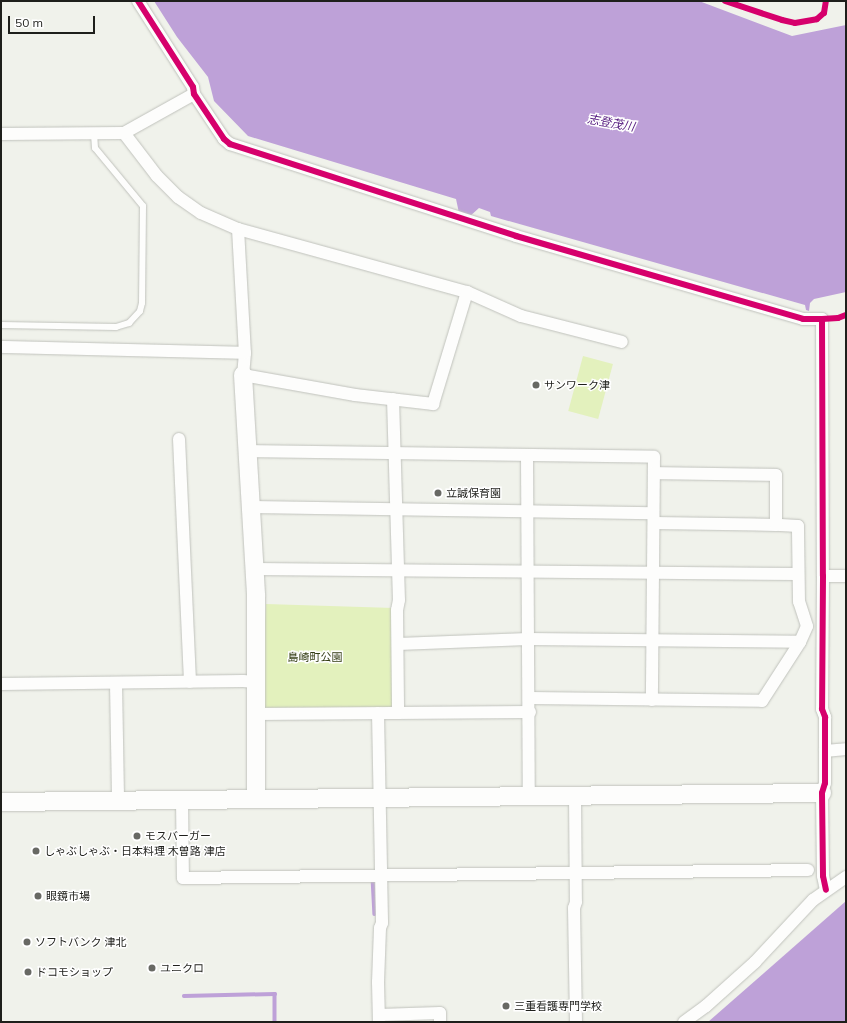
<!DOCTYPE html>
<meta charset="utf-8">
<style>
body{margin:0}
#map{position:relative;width:847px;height:1023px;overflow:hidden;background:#f0f2eb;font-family:Mulish,"Noto Sans JP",sans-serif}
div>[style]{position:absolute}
.green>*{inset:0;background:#e3f1bd;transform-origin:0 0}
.water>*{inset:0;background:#bea1d8}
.stream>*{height:3.5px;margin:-1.75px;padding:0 1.75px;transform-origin:1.75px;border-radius:1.75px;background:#bea1d8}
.roads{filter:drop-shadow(0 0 1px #c0c2bc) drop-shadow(0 0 1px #c0c2bc)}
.lane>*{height:6px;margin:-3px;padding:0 3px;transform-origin:3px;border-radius:3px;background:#fdfdfc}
.street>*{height:12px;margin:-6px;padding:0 6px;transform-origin:6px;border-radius:6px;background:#fdfdfc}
.secondary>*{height:18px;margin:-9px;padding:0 9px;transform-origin:9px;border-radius:9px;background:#fdfdfc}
.cycleway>*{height:6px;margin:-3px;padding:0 3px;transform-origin:3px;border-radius:3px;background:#d6006c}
.dots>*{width:11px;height:11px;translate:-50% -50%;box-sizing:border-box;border:2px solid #fff;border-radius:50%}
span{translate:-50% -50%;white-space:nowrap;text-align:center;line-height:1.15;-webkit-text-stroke:3px #fff;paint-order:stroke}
.poi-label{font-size:11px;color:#1e1f1b}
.left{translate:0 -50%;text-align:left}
.park-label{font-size:11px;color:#353e15}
.water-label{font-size:12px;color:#5c2485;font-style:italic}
.frame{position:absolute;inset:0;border:2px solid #1e1f1b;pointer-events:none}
.scale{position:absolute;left:8px;top:16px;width:87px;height:18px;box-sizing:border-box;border:2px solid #1e1f1b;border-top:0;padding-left:5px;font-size:12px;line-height:14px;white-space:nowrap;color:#1e1f1b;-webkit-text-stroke:3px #fff;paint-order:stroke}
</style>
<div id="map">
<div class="green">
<i style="left:583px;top:356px;width:31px;height:57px;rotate:15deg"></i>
<i style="clip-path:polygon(266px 604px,394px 608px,393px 705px,391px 707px,263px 709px,260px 706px)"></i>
</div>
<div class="water">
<i style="clip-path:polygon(154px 1px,699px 1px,792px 36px,846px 25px,846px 292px,814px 299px,810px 303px,809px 311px,806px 310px,805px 305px,491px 216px,490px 212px,479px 208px,469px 217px,459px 213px,456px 199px,248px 136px,214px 101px,208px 77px,177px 37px)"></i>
<i style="clip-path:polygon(846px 901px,846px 1022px,708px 1022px)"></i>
</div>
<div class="stream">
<i style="left:373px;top:878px;width:36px;rotate:87deg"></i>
<i style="left:184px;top:996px;width:91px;rotate:-1.3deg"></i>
<i style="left:275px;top:994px;width:28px;rotate:90deg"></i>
</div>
<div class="roads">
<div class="lane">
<i style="left:1px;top:325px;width:115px;rotate:1deg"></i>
<i style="left:116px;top:327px;width:14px;rotate:-17deg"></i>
<i style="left:129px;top:323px;width:16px;rotate:-47deg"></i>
<i style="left:140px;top:311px;width:8px;rotate:-76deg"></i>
<i style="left:142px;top:303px;width:97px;rotate:-89.4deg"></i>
<i style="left:143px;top:206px;width:75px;rotate:-129.6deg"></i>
<i style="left:95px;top:148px;width:15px;rotate:-94deg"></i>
</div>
<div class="street">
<i style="left:138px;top:1px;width:102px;rotate:57.4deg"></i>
<i style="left:193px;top:87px;width:7px;rotate:82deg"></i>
<i style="left:194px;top:94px;width:54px;rotate:56.3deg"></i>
<i style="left:224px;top:139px;width:8px;rotate:40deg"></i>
<i style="left:230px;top:144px;width:300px;rotate:17.8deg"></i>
<i style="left:516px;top:236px;width:299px;rotate:16.1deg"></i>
<i style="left:803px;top:319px;width:19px"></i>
<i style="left:822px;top:319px;width:257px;rotate:89.8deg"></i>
<i style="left:823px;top:576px;width:133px;rotate:90.4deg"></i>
<i style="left:822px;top:709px;width:9px;rotate:69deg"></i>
<i style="left:825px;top:717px;width:66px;rotate:90deg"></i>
<i style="left:825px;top:783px;width:10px;rotate:107deg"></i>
<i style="left:822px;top:793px;width:83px;rotate:89.3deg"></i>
<i style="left:823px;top:876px;width:14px;rotate:78deg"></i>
<i style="left:124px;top:133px;width:54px;rotate:52.5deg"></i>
<i style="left:157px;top:176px;width:30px;rotate:45deg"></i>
<i style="left:178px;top:197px;width:28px;rotate:35deg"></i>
<i style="left:201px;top:213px;width:40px;rotate:23.4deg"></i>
<i style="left:238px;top:229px;width:238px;rotate:15.4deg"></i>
<i style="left:467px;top:292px;width:59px;rotate:24deg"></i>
<i style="left:521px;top:316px;width:104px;rotate:14.4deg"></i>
<i style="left:1px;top:134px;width:123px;rotate:-0.5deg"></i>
<i style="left:124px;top:133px;width:80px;rotate:-29.1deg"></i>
<i style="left:238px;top:229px;width:124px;rotate:86.8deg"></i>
<i style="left:245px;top:353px;width:22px;rotate:95deg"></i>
<i style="left:243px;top:375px;width:114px;rotate:10.1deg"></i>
<i style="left:355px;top:395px;width:79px;rotate:6.6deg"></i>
<i style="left:433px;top:404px;width:117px;rotate:-73.1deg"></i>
<i style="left:1px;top:347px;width:244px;rotate:1.4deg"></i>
<i style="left:393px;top:399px;width:201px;rotate:88.3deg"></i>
<i style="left:399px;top:600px;width:10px;rotate:101deg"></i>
<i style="left:397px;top:610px;width:103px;rotate:89.4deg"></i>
<i style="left:179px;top:439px;width:243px;rotate:87.4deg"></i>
<i style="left:249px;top:451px;width:405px;rotate:0.8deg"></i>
<i style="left:654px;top:457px;width:243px;rotate:90.5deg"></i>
<i style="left:527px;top:455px;width:341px;rotate:89.7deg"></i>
<i style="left:252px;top:507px;width:401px;rotate:0.9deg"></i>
<i style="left:654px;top:523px;width:122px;rotate:0.9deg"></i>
<i style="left:255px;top:569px;width:543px;rotate:0.53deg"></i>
<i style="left:823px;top:576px;width:23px"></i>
<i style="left:398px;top:644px;width:130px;rotate:-2.2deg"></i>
<i style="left:528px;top:639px;width:272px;rotate:0.6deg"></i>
<i style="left:116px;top:683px;width:117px;rotate:89deg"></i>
<i style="left:1px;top:684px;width:242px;rotate:-0.7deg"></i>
<i style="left:243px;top:681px;width:12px;rotate:5deg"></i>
<i style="left:530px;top:698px;width:232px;rotate:0.7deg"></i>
<i style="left:762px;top:701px;width:70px;rotate:-57.2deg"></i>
<i style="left:800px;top:642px;width:17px;rotate:-66deg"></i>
<i style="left:807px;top:626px;width:25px;rotate:-108deg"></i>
<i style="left:799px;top:602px;width:76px;rotate:-90.8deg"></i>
<i style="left:798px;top:526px;width:22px;rotate:-177deg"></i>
<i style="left:776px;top:525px;width:50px;rotate:-90deg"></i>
<i style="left:776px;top:475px;width:122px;rotate:-179.1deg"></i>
<i style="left:378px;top:713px;width:210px;rotate:88.9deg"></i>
<i style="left:382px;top:923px;width:5px;rotate:112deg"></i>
<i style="left:380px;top:928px;width:54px;rotate:92.1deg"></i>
<i style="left:378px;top:982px;width:40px;rotate:88.6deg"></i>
<i style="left:255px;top:714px;width:275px;rotate:-0.4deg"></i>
<i style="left:825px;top:751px;width:21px;rotate:-5deg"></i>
<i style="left:575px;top:796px;width:106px;rotate:89.5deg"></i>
<i style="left:576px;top:902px;width:6px;rotate:108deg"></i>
<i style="left:574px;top:908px;width:114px;rotate:89deg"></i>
<i style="left:182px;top:800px;width:78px;rotate:89.3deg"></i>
<i style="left:183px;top:878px;width:625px;rotate:-0.73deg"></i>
<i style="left:379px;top:1015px;width:61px;rotate:-1.9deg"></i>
<i style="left:440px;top:1013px;width:9px;rotate:90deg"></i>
<i style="left:684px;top:1022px;width:27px;rotate:-36deg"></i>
<i style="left:706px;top:1006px;width:66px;rotate:-41.9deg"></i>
<i style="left:755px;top:962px;width:85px;rotate:-46.9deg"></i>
<i style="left:813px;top:900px;width:40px;rotate:-34.9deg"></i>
</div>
<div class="secondary">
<i style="left:243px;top:375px;width:222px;rotate:86.6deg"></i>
<i style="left:256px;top:597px;width:202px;rotate:90deg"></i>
<i style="left:1px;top:802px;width:821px;rotate:-0.63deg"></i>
</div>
</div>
<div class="cycleway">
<i style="left:138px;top:1px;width:102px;rotate:57.4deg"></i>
<i style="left:193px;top:87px;width:7px;rotate:82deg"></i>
<i style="left:194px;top:94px;width:54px;rotate:56.3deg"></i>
<i style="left:224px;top:139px;width:8px;rotate:40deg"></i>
<i style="left:230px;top:144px;width:300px;rotate:17.8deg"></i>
<i style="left:516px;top:236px;width:299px;rotate:16.1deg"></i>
<i style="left:803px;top:319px;width:19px"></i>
<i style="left:822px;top:319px;width:16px;rotate:-4deg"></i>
<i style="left:838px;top:318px;width:9px;rotate:-21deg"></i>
<i style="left:725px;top:1px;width:60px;rotate:18.4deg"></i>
<i style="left:782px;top:20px;width:13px;rotate:13deg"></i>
<i style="left:795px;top:23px;width:22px;rotate:-10deg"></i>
<i style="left:817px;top:19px;width:9px;rotate:-41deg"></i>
<i style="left:824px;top:13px;width:12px;rotate:-81deg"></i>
<i style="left:822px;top:319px;width:257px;rotate:89.8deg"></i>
<i style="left:823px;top:576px;width:133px;rotate:90.4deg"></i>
<i style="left:822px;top:709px;width:9px;rotate:69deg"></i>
<i style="left:825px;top:717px;width:66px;rotate:90deg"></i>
<i style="left:825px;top:783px;width:10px;rotate:107deg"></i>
<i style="left:822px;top:793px;width:83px;rotate:89.3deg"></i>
<i style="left:823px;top:876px;width:14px;rotate:78deg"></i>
</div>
<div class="dots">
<i style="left:536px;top:385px;background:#686964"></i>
<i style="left:438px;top:493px;background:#686964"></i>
<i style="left:137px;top:836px;background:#686964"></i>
<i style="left:36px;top:851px;background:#686964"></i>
<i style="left:38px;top:896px;background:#686964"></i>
<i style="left:27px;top:942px;background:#686964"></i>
<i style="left:152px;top:968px;background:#686964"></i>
<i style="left:28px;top:972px;background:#686964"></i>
<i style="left:506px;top:1006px;background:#686964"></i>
</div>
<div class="poi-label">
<span class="left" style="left:544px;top:385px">サンワーク津</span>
<span class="left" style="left:446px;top:493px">立誠保育園</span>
<span class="left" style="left:145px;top:836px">モスバーガー</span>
<span class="left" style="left:44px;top:851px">しゃぶしゃぶ・日本料理 木曽路 津店</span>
<span class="left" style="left:46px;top:896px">眼鏡市場</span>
<span class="left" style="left:35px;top:942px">ソフトバンク 津北</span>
<span class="left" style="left:160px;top:968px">ユニクロ</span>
<span class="left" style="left:36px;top:972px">ドコモショップ</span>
<span class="left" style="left:514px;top:1006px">三重看護専門学校</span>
</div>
<div class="park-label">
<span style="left:315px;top:657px">島崎町公園</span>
</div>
<div class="water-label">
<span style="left:611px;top:123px;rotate:10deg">志登茂川</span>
</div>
<div class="frame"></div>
<div class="scale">50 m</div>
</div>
